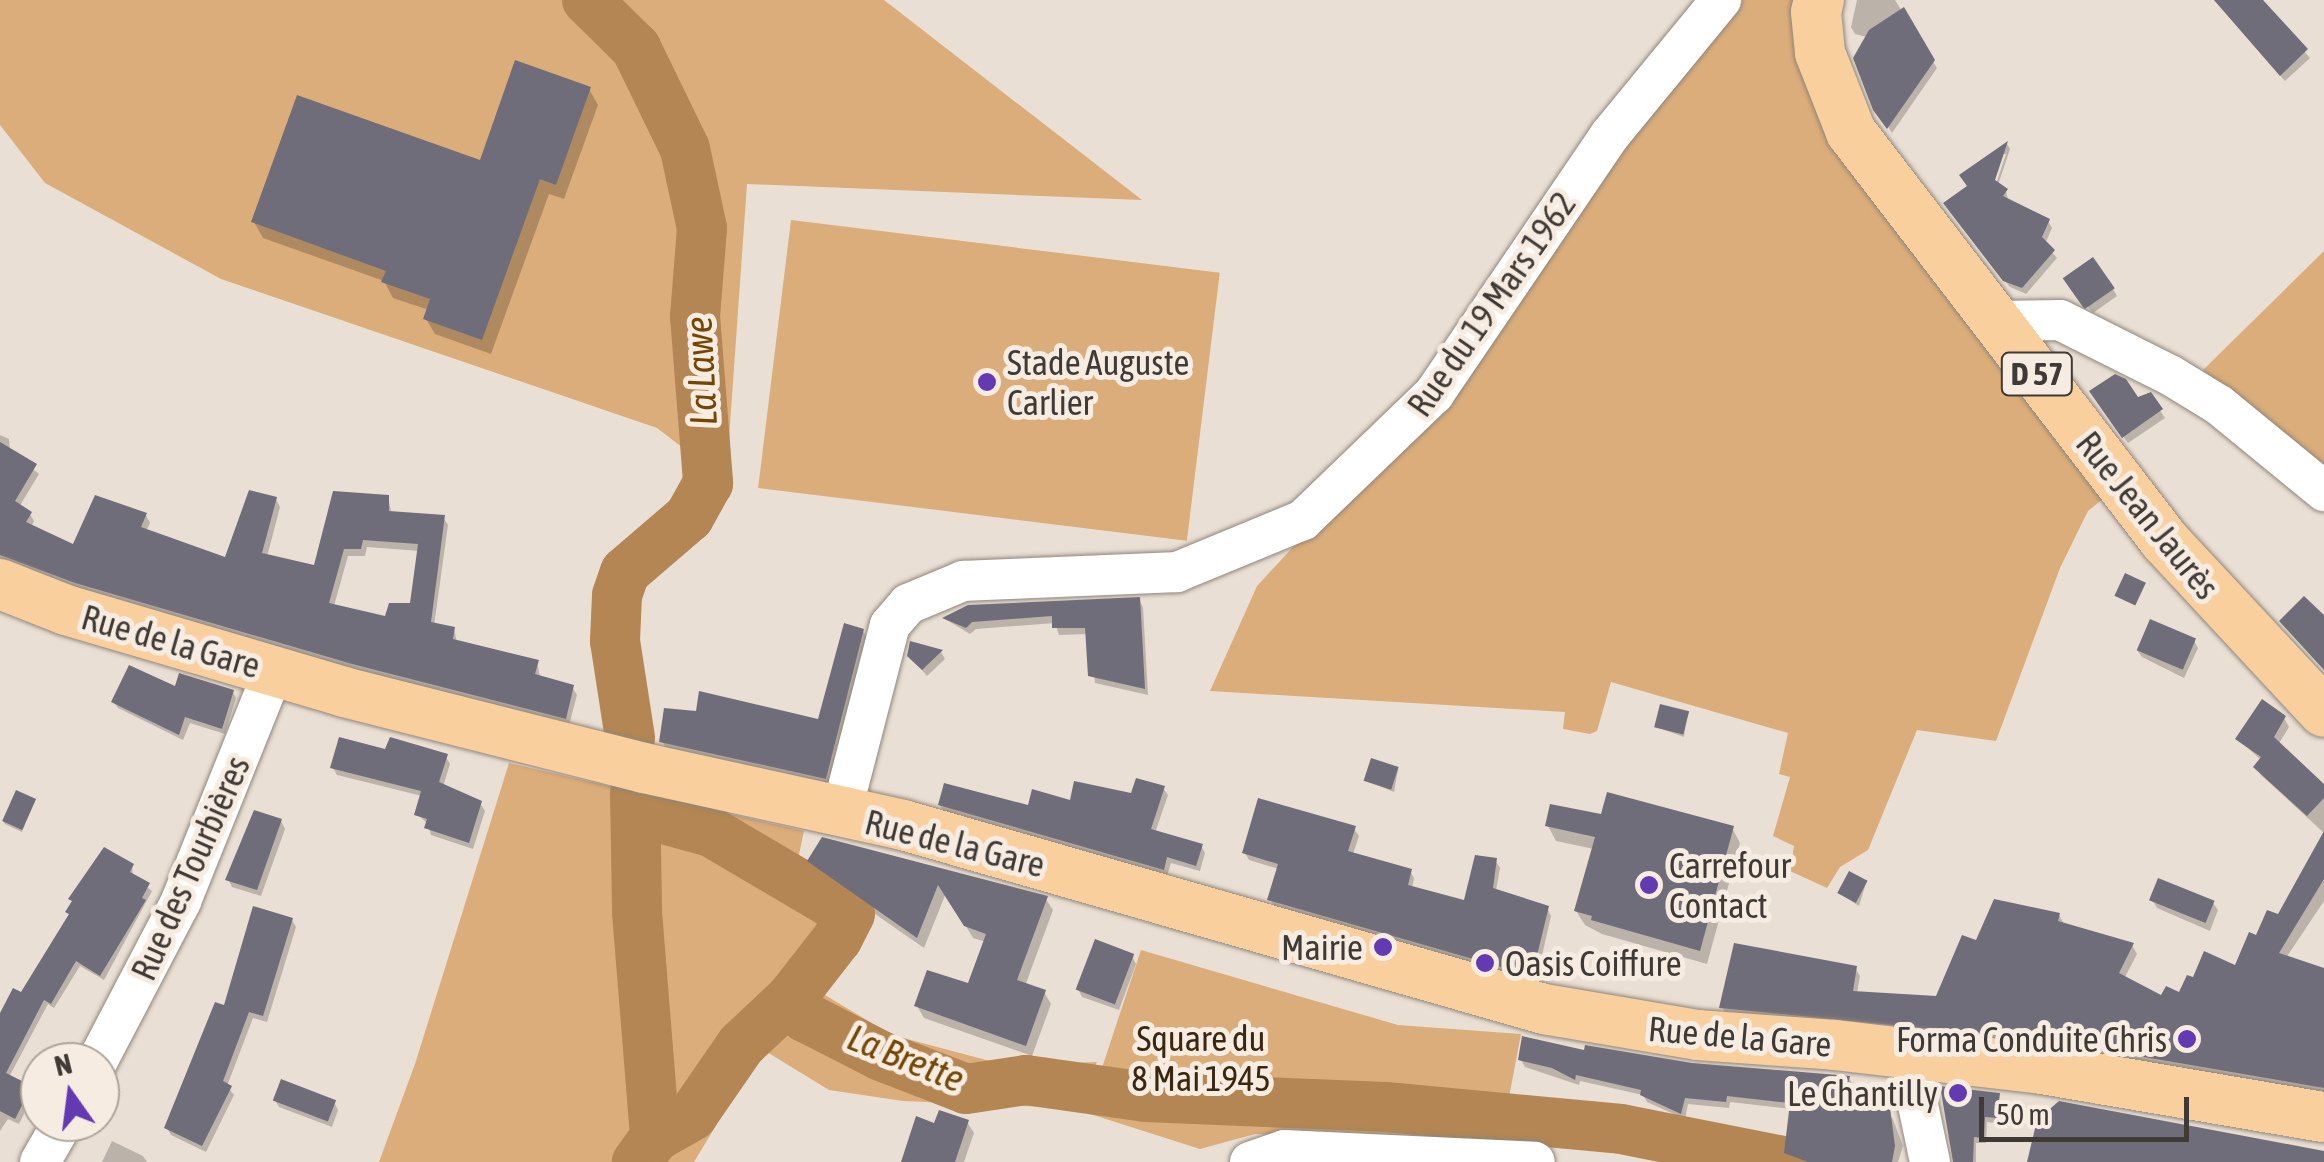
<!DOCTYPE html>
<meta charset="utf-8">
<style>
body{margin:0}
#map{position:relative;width:2324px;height:1162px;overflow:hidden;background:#eadfd4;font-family:"Asap Condensed",sans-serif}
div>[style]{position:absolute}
.green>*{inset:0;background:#dbad7a;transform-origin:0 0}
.shadow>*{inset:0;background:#0003}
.river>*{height:50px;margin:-25px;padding:0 25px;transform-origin:25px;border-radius:25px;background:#b38653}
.building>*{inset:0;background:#6f6d79;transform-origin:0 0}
.roads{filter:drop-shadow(0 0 2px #8f857b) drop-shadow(0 0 2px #8f857b)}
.minor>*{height:40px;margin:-20px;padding:0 20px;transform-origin:20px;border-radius:20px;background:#fff}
.major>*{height:50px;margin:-25px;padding:0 25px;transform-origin:25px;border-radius:25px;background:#f9cf9e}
.dots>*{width:28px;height:28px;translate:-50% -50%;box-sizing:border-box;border:5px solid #f7ece1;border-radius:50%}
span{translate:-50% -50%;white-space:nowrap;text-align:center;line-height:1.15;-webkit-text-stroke:10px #f7ece1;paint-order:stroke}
.shield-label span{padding:2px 8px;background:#f7ece1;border:2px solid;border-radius:8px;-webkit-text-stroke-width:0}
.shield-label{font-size:32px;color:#3f3a36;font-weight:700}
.street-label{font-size:35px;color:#3f3a36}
.poi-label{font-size:35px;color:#3f3a36}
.left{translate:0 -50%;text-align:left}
.right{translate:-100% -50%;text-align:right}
.park-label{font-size:35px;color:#3b2710}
.water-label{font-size:38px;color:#734604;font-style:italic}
.north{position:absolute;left:20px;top:1042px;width:100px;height:100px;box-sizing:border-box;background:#f7ece1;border:2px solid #ada59d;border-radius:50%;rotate:346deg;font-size:28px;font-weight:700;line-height:40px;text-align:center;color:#3f3a36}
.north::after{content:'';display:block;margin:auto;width:35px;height:45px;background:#633ab2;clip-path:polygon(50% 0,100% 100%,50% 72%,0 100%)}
.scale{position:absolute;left:1979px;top:1097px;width:210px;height:45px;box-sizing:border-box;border:5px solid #3f3a36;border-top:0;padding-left:12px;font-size:30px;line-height:35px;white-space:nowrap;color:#3f3a36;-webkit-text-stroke:8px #f7ece1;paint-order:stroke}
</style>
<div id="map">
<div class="green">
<i style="clip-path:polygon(0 0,884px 0,1142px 200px,747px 184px,726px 481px,657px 428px,221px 279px,45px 183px,0 125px)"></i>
<i style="clip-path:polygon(1721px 0,1819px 0,1821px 53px,2120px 485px,2088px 511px,2060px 568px,1996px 741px,1917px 730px,1868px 850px,1840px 867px,1827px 888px,1790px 871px,1794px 846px,1773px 836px,1790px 777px,1779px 774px,1788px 733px,1611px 682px,1597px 731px,1590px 734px,1563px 729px,1565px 712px,1210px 691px,1257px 586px,1434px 394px)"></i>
<i style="left:791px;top:220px;width:432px;height:270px;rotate:7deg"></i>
<i style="clip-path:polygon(2324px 251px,2324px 473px,2203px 370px)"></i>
<i style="clip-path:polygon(509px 763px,804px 831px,796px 869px,864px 913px,813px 988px,892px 1035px,1005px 1065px,1097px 1062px,1073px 1108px,903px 1101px,829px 1090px,762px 1049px,694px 1162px,379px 1162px,415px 1064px)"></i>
<i style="clip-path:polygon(1141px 950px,1398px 1025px,1521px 1034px,1500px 1145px,1255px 1134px,1200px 1149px,1087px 1113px)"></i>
</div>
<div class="shadow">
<i style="clip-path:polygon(1857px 0,1895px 0,1937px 68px,1892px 133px,1872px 100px,1867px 37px,1855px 34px,1851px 27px)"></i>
<i style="clip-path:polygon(2214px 0,2259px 0,2310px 58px,2285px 81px)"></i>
<i style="clip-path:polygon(589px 89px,598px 105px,564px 199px,549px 194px,491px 354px,435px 334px,426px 319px,429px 310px,393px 298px,384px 281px,263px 238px,254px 222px,481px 163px)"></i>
<i style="clip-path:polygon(evenodd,2007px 144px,2010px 149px,1998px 185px,2006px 191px,2008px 200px,2048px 221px,2052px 228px,2045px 244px,2057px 258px,2026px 294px,2010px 287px,1949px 210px,1969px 187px,1963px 176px,2007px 144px,2001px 154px,2006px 154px,1993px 193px,1988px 191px,2001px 154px)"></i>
<i style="clip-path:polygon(2070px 285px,2113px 289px,2117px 296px,2093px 313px)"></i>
<i style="clip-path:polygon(2150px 395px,2165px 418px,2128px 443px,2097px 399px,2138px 400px)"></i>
<i style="clip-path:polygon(evenodd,0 435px,9px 439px,10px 451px,39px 474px,19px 507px,30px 514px,34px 521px,31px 527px,74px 547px,146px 515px,150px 523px,146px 531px,227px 560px,276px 499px,280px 507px,267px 557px,316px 568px,388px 498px,392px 514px,443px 517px,448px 525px,434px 626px,454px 629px,457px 642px,537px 662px,540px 677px,572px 687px,577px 695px,569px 725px,358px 671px,82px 590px,0 558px,0 435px,367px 547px,420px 551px,412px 605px,386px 619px,334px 606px,348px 556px,365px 556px,367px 547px)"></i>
<i style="clip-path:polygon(1139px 600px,1143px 607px,1148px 695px,1095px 683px,1088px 634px,1059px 635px,1055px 623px,976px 629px,970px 634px,945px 619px)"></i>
<i style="clip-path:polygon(863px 631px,867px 638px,829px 784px,666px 748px,662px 741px,820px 722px)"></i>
<i style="clip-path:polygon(2194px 641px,2198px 648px,2184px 678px,2142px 657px,2137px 650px)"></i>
<i style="clip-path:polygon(912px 644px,941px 652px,945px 659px,927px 676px,909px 655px)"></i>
<i style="clip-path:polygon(176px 689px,233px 692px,236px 698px,225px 734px,190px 723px,183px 740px,118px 708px,114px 702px)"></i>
<i style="clip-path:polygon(1687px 714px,1684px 737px,1656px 727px)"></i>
<i style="clip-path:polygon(2284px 718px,2289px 727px,2278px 745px,2324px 787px,2324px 833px,2261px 775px,2256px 767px,2262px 761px,2238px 739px)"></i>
<i style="clip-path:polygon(387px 752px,446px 757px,450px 764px,443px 787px,480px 803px,485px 811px,473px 849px,431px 835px,428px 824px,417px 814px,422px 796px,337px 775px,333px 768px)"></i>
<i style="clip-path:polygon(1398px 769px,1394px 792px,1367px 781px)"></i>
<i style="clip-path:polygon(1163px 788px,1168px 795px,1155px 833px,1201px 846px,1205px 853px,1200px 871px,1171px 863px,1167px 876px,944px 812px,940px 805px,1030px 809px)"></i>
<i style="clip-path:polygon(34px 801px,22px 832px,5px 824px,3px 821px)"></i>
<i style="clip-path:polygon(1603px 816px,1732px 828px,1740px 843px,1707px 964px,1602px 934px,1585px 925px,1576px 911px,1594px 849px,1556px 841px,1548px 826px)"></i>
<i style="clip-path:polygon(281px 821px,285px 829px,261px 896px,232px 887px,228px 879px)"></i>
<i style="clip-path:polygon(1354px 829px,1359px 836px,1353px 854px,1410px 871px,1414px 878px,1412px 888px,1466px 903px,1495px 860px,1500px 868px,1496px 891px,1547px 908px,1551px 916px,1536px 982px,1274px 906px,1270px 899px,1279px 869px,1249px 860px,1245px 853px)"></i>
<i style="clip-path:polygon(2324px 834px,2324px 901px,2286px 958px,2324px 995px,2324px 1095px,1727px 1016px,1722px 1007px,1855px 968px,1860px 976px,1857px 993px,1938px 999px,1978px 943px,2059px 915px,2064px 924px,2132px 945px,2137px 954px,2124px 979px,2162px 998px,2180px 995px,2237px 969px,2257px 938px,2280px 917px)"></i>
<i style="clip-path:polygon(809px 861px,1046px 899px,1053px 910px,1025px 986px,1044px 992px,1051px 1004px,1032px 1056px,924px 1018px,917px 1006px,969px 987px,986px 942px,973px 938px,946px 893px,924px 948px,816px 873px)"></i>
<i style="clip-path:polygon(132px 866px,133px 876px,152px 891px,104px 980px,80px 966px,54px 1008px,48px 1004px,9px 1077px,34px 1094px,19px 1124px,8px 1119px,0 1131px,0 1019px,22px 995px,70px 917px,68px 912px)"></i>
<i style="clip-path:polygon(1866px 883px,1859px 906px,1841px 894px)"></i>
<i style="clip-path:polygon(2153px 901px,2213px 903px,2218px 910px,2210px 931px,2157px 908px)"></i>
<i style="clip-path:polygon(292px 920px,296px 927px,267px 1022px,253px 1018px,227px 1086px,234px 1095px,206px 1152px,171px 1135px,167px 1128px)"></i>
<i style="clip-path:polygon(1132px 956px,1136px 964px,1119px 1010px,1082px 997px,1078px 989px)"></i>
<i style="clip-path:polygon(1586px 1053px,1849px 1078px,1853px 1085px,1838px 1162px,1785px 1162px,1792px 1109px,1730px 1102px,1729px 1108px,1688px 1104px,1685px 1119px,1647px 1102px,1643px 1095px,1580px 1081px,1579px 1085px,1525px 1067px,1521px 1060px)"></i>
<i style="clip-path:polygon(1998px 1095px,2000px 1124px,1987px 1122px,1986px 1143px,1976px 1143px,1976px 1162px,1954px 1162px)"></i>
<i style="clip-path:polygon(275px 1100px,334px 1102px,338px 1110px,332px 1127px,279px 1107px)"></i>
<i style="clip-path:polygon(1892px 1117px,1903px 1146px,1898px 1162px,1872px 1162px)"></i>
<i style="clip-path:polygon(967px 1122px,974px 1133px,964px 1162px,904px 1162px,936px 1126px)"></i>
<i style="clip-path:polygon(112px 1141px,143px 1156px,147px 1162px,102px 1162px)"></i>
</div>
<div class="river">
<i style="left:587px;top:0;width:69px;rotate:44.4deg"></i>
<i style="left:636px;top:48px;width:112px;rotate:64.1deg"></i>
<i style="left:685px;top:149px;width:81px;rotate:77.9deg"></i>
<i style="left:702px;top:228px;width:88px;rotate:94.5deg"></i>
<i style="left:695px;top:316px;width:168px;rotate:85.5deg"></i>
<i style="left:708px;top:483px;width:39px;rotate:119deg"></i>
<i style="left:689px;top:517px;width:84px;rotate:139.3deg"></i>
<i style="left:625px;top:572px;width:24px;rotate:109deg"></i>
<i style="left:617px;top:595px;width:46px;rotate:92.5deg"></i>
<i style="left:615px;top:641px;width:98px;rotate:81.2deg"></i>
<i style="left:635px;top:792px;width:120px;rotate:89deg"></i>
<i style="left:637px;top:912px;width:226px;rotate:85.4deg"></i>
<i style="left:655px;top:1137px;width:31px;rotate:126deg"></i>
<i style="left:638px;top:812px;width:76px;rotate:15.3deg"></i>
<i style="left:711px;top:832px;width:161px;rotate:30.5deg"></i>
<i style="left:850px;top:914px;width:28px;rotate:117deg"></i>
<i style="left:837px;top:939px;width:75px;rotate:127.9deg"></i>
<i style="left:791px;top:998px;width:24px;rotate:54deg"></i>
<i style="left:805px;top:1017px;width:85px;rotate:27.2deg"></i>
<i style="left:881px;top:1056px;width:91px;rotate:21.2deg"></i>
<i style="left:966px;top:1089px;width:61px;rotate:-8.5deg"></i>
<i style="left:1026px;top:1080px;width:121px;rotate:8.1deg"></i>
<i style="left:1146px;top:1097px;width:240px;rotate:2.4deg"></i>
<i style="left:1386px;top:1107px;width:236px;rotate:5.3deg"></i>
<i style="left:1621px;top:1129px;width:169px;rotate:11.2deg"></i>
<i style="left:655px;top:1137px;width:43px;rotate:-29.6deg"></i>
<i style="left:692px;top:1116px;width:86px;rotate:-55.4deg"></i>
<i style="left:741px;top:1045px;width:69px;rotate:-43.2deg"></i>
</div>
<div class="building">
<i style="clip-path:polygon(2214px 0,2263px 0,2308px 49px,2280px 76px)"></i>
<i style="clip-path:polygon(1904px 7px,1935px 60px,1887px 129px,1873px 110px,1853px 58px,1869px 30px)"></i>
<i style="clip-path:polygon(515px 60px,591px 87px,556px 185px,540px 179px,482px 340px,423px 319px,430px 299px,381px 282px,386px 271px,251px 222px,297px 95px,480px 160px)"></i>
<i style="clip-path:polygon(2008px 141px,1995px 180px,2008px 189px,2003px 196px,2050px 219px,2042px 237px,2055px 250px,2022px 288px,2003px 281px,1943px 203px,1967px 186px,1959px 175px)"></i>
<i style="left:2093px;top:257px;width:38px;height:37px;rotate:55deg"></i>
<i style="clip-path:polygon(2115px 374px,2126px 379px,2138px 397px,2151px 392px,2163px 409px,2122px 438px,2089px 391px)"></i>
<i style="clip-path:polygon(evenodd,0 442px,37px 464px,15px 501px,32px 512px,26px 522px,73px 544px,95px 495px,147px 513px,141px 527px,225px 557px,249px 490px,277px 497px,262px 553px,314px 565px,333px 491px,389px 495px,389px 511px,445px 515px,431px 622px,455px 627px,453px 639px,539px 660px,535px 674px,574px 685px,566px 719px,352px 664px,75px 583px,0 555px,0 442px,363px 540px,418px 544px,410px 603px,389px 603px,385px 616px,329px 603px,344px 549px,361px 549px,363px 540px)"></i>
<i style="left:2125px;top:573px;width:23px;height:25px;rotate:25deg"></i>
<i style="clip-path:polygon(2304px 596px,2324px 615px,2324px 670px,2279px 621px)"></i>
<i style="clip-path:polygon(1140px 597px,1145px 689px,1088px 676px,1085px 628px,1052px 628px,1052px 616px,972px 622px,966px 628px,942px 618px,968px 605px)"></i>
<i style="left:2150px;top:619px;width:50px;height:34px;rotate:23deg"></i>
<i style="clip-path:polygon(844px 623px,864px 629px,826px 779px,659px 742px,664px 708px,696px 711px,699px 691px,818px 719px)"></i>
<i style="clip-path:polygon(910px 641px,943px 650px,922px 670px,907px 656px)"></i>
<i style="clip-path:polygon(129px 665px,175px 686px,179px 673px,234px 690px,222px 729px,185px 717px,179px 735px,111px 702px)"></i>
<i style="clip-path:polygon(2262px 699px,2286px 716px,2274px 737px,2324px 784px,2324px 798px,2307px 816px,2253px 767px,2261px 757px,2235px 739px)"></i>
<i style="left:1660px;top:704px;width:30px;height:24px;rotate:14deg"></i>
<i style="clip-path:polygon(339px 737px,385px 749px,390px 737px,448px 754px,439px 782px,482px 801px,469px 843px,424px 828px,427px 819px,414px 815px,421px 791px,330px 768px)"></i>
<i style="left:1371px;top:758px;width:29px;height:24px;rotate:18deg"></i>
<i style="clip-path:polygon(1136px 778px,1165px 786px,1151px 829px,1203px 844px,1196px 866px,1167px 857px,1164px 870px,938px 805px,944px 783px,1028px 805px,1032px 789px,1070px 800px,1074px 781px,1131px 793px)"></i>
<i style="left:16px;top:790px;width:22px;height:34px;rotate:24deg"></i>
<i style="clip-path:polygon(1607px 792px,1734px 826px,1700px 951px,1591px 920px,1592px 916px,1574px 911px,1595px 837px,1545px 826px,1550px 804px,1601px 814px)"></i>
<i style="clip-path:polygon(1258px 798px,1356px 826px,1348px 851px,1412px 869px,1408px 885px,1464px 900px,1475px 855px,1497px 858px,1493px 888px,1549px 906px,1532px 976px,1267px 900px,1278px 864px,1242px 853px)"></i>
<i style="clip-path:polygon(254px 810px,282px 819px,257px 890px,225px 880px)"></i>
<i style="clip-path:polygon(2324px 831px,2324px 879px,2279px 953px,2324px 968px,2324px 1088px,2045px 1040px,1719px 1008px,1734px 943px,1857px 966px,1853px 991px,1936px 996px,1962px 935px,1976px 940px,1994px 899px,2060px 913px,2058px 921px,2134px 943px,2119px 973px,2161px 995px,2166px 986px,2179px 992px,2187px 975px,2193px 977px,2204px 951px,2235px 965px,2249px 932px,2256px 935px,2267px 910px,2278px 914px)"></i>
<i style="clip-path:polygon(822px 837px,1048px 896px,1017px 980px,1046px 990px,1026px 1046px,914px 1006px,927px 970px,968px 983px,986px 934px,964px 926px,938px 885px,917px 938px,807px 861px)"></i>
<i style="clip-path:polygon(104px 847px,134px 864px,130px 872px,150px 883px,142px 898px,146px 900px,100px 976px,76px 961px,51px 1004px,44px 1000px,6px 1073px,32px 1086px,15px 1119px,0 1111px,0 1013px,13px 988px,21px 992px,69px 914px,65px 912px,72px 901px,68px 899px)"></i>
<i style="left:1849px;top:871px;width:21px;height:25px;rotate:28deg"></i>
<i style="left:2158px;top:878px;width:61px;height:24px;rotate:22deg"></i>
<i style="clip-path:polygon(253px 906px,293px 918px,263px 1016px,249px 1012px,223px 1081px,232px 1086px,202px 1146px,164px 1128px,215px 1002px,224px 1005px)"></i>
<i style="left:1095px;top:939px;width:42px;height:54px;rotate:21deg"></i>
<i style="clip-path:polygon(1522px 1036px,1584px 1050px,1585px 1045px,1692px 1063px,1850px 1076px,1843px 1103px,1888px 1092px,1895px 1146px,1892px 1162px,1808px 1162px,1784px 1153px,1790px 1103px,1727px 1096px,1726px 1102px,1685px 1098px,1681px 1114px,1640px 1095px,1641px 1090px,1576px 1075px,1575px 1080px,1552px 1068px,1518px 1060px)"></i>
<i style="left:281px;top:1079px;width:59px;height:23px;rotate:21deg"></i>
<i style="clip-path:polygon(1940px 1086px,2000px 1093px,1997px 1118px,1985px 1117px,1984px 1138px,1974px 1137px,1973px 1162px,1953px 1162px)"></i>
<i style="clip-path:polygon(2059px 1101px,2324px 1151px,2324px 1162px,2027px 1162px,2037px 1120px)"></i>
<i style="clip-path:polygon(939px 1110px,969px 1120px,955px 1162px,901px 1162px,916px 1116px,934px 1123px)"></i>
</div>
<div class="roads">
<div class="minor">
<i style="left:1997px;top:321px;width:63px;rotate:-0.9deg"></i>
<i style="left:2060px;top:320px;width:123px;rotate:26.6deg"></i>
<i style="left:2170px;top:375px;width:57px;rotate:31.5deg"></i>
<i style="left:2219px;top:405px;width:136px;rotate:39.3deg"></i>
<i style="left:841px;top:814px;width:195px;rotate:-75.5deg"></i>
<i style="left:890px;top:625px;width:28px;rotate:-49deg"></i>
<i style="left:908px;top:604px;width:60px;rotate:-22.7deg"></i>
<i style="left:963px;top:581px;width:214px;rotate:-2.4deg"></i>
<i style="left:1177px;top:572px;width:136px;rotate:-22.4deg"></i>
<i style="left:1303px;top:520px;width:182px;rotate:-43.9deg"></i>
<i style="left:1434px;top:394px;width:313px;rotate:-55.8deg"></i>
<i style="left:1610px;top:135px;width:175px;rotate:-50.6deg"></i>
<i style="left:1919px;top:1054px;width:20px;rotate:105deg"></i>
<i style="left:1914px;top:1073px;width:32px;rotate:83deg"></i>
<i style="left:1918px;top:1105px;width:58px;rotate:78.1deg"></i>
<i style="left:97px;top:1062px;width:182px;rotate:-62.4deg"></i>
<i style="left:181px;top:901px;width:249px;rotate:-68.1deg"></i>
<i style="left:40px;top:1162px;width:46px;rotate:-60.1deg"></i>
<i style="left:1250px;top:1162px;width:36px;rotate:-19deg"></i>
<i style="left:1284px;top:1150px;width:251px;rotate:2.7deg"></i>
</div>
<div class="major">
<i style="left:1819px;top:0;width:12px;rotate:104deg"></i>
<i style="left:1816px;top:12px;width:41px;rotate:84.4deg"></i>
<i style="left:1820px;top:53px;width:85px;rotate:68.6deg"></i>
<i style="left:1851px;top:132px;width:516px;rotate:52.49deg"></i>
<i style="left:2165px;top:541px;width:233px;rotate:47.1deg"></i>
<i style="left:0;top:584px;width:71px;rotate:21.5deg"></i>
<i style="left:66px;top:610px;width:290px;rotate:16.4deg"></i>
<i style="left:344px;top:692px;width:309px;rotate:14.2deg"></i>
<i style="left:644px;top:768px;width:265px;rotate:12.4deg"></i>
<i style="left:903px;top:825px;width:667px;rotate:16.02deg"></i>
<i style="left:1544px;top:1009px;width:155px;rotate:9.6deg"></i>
<i style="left:1697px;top:1035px;width:138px;rotate:4.1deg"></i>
<i style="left:1835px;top:1045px;width:208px;rotate:6.6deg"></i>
<i style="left:2042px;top:1069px;width:286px;rotate:9.7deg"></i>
</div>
</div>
<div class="dots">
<i style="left:987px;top:382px;background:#633ab2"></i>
<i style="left:1649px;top:885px;background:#633ab2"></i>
<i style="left:1383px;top:947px;background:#633ab2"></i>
<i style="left:1485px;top:963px;background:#633ab2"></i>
<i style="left:2187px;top:1039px;background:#633ab2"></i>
<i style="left:1958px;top:1093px;background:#633ab2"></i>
</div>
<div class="shield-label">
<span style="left:2037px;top:374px">D 57</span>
</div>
<div class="street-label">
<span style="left:1491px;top:304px;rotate:-55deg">Rue du 19 Mars 1962</span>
<span style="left:2148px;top:515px;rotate:51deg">Rue Jean Jaurès</span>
<span style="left:171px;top:641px;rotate:16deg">Rue de la Gare</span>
<span style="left:955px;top:843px;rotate:14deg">Rue de la Gare</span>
<span style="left:190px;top:868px;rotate:-66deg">Rue des Tourbières</span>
<span style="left:1740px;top:1036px;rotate:5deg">Rue de la Gare</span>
</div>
<div class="poi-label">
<span class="left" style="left:1007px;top:382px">Stade Auguste<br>Carlier</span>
<span class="left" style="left:1669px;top:885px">Carrefour<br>Contact</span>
<span class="right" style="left:1363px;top:947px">Mairie</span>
<span class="left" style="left:1505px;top:963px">Oasis Coiffure</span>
<span class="right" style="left:2167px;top:1039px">Forma Conduite Chris</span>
<span class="right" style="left:1938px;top:1093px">Le Chantilly</span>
</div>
<div class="park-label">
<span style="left:1201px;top:1058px">Square du<br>8 Mai 1945</span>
</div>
<div class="water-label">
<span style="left:701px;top:371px;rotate:-93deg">La Lawe</span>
<span style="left:906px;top:1058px;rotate:22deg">La Brette</span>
</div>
<div class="north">N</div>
<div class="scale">50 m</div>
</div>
